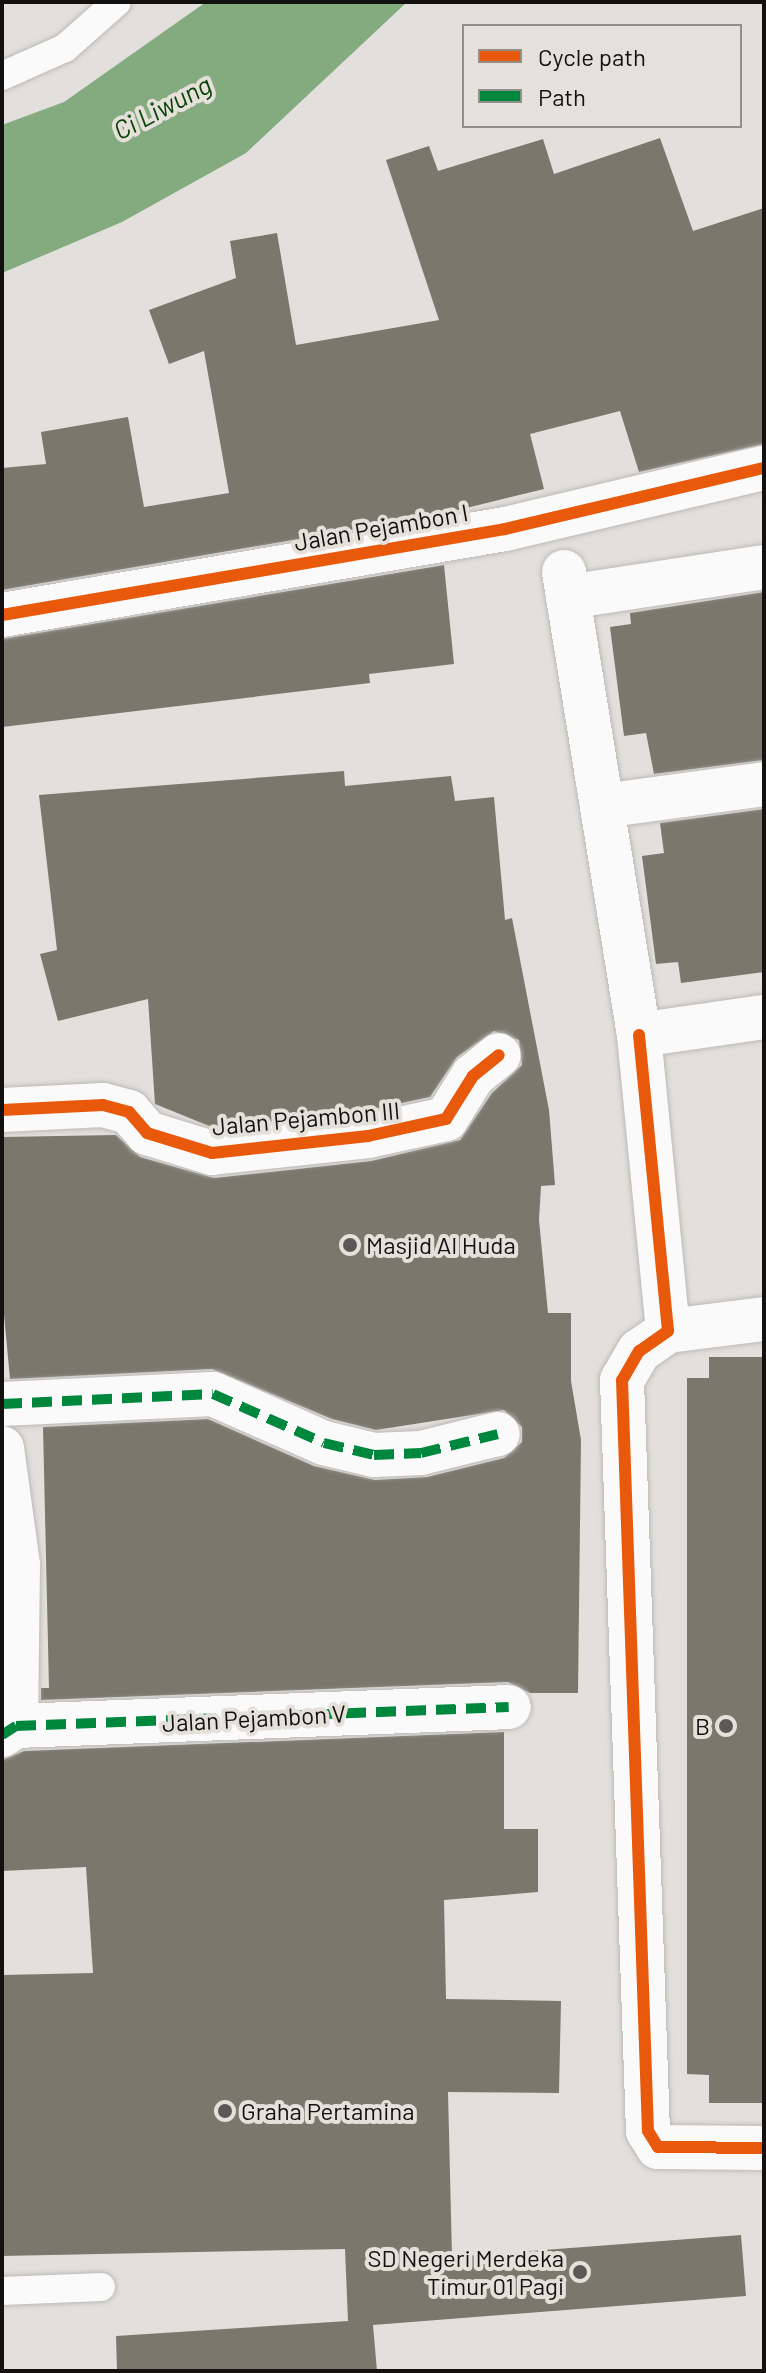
<!DOCTYPE html>
<style>
body{margin:0}
#map{position:relative;width:766px;height:2373px;overflow:hidden;background:#e2dfdc;font-family:Barlow,sans-serif}
div>[style]{position:absolute}
.water>*{inset:0;background:#84aa7f}
.building>*{inset:0;background:#7a786d}
.roads{filter:drop-shadow(0 0 2px #bcbab7) drop-shadow(0 0 2px #bcbab7)}
.lane>*{height:28px;margin:-14px;padding:0 14px;transform-origin:14px;border-radius:14px;background:#fbfafa}
.street>*{height:44px;margin:-22px;padding:0 22px;transform-origin:22px;border-radius:22px;background:#fbfafa}
.quiet>*{height:10px;margin-top:-5px;transform-origin:0;background:repeating-linear-gradient(90deg,#00873e 0 20px,transparent 0 30px)}
.cycleway>*{height:12px;margin:-6px;padding:0 6px;transform-origin:6px;border-radius:6px;background:#e8590c}
.dots>*{width:22px;height:22px;translate:-50% -50%;box-sizing:border-box;border:4px solid #e5e0d9;border-radius:50%}
span{translate:-50% -50%;white-space:nowrap;text-align:center;line-height:1.15;-webkit-text-stroke:8px #e5e0d9;paint-order:stroke}
.street-label{font-size:24px;color:#13110f}
.poi-label{font-size:24px;color:#13110f}
.left{translate:0 -50%;text-align:left}
.right{translate:-100% -50%;text-align:right}
.water-label{font-size:26px;color:#074305;font-style:italic}
.frame{position:absolute;inset:0;border:4px solid #13110f;pointer-events:none}
.legend{position:absolute;left:462px;top:24px;width:280px;height:104px;box-sizing:border-box;background:#e5e0d9;border:2px solid #918d88;margin:0;padding:10px 14px;list-style:none;font-size:24px;color:#13110f}
.legend li{display:flex;align-items:center;gap:16px;height:40px}
.legend b{width:40px;border:2px solid #918d88}
</style>
<div id="map">
<div class="water">
<i style="clip-path:polygon(206px 2px,407px 2px,246px 153px,122px 222px,2px 273px,2px 125px,64px 102px)"></i>
</div>
<div class="building">
<i style="clip-path:polygon(660px 138px,693px 231px,764px 208px,764px 444px,639px 472px,620px 411px,530px 434px,544px 489px,438px 515px,2px 590px,2px 468px,46px 464px,41px 432px,128px 417px,144px 507px,229px 493px,204px 351px,169px 364px,149px 310px,236px 278px,230px 241px,277px 233px,296px 345px,439px 320px,386px 160px,429px 146px,438px 171px,543px 139px,554px 174px)"></i>
<i style="clip-path:polygon(444px 565px,454px 664px,369px 674px,370px 683px,2px 727px,2px 639px)"></i>
<i style="clip-path:polygon(764px 592px,764px 760px,654px 774px,646px 733px,624px 736px,610px 627px,631px 624px,630px 613px)"></i>
<i style="clip-path:polygon(344px 771px,345px 786px,451px 776px,455px 801px,494px 797px,505px 920px,512px 918px,549px 1110px,555px 1185px,541px 1186px,539px 1220px,548px 1313px,571px 1313px,571px 1381px,581px 1440px,578px 1693px,530px 1693px,508px 1682px,41px 1700px,41px 1688px,49px 1688px,43px 1427px,208px 1419px,314px 1466px,375px 1480px,427px 1477px,504px 1458px,522px 1442px,522px 1427px,504px 1410px,376px 1430px,332px 1419px,212px 1369px,10px 1379px,2px 1293px,2px 1137px,116px 1135px,140px 1157px,214px 1178px,371px 1161px,460px 1140px,492px 1093px,522px 1065px,519px 1040px,494px 1031px,457px 1057px,430px 1097px,364px 1111px,214px 1128px,155px 1104px,148px 999px,58px 1021px,40px 954px,57px 950px,39px 795px)"></i>
<i style="clip-path:polygon(764px 809px,764px 972px,681px 983px,678px 962px,656px 964px,642px 856px,664px 853px,660px 823px)"></i>
<i style="clip-path:polygon(709px 1357px,764px 1357px,764px 2103px,709px 2103px,709px 2075px,687px 2074px,687px 1378px,709px 1378px)"></i>
<i style="clip-path:polygon(504px 1732px,504px 1829px,538px 1829px,538px 1892px,444px 1900px,446px 1999px,561px 2001px,559px 2093px,448px 2092px,452px 2257px,741px 2235px,746px 2296px,373px 2325px,377px 2371px,117px 2371px,116px 2336px,348px 2321px,345px 2249px,2px 2256px,2px 1975px,93px 1973px,86px 1867px,2px 1871px,2px 1760px,24px 1751px)"></i>
</div>
<div class="roads">
<div class="lane">
<i style="left:2px;top:76px;width:69px;rotate:-24deg"></i>
<i style="left:65px;top:48px;width:69px;rotate:-41.5deg"></i>
<i style="left:2px;top:2291px;width:99px;rotate:-2.3deg"></i>
</div>
<div class="street">
<i style="left:564px;top:572px;width:469px;rotate:80.8deg"></i>
<i style="left:639px;top:1035px;width:126px;rotate:-8.2deg"></i>
<i style="left:568px;top:597px;width:198px;rotate:-8.7deg"></i>
<i style="left:2px;top:615px;width:510px;rotate:-9.7deg"></i>
<i style="left:505px;top:529px;width:266px;rotate:-13.3deg"></i>
<i style="left:602px;top:806px;width:163px;rotate:-7.7deg"></i>
<i style="left:639px;top:1035px;width:297px;rotate:84.4deg"></i>
<i style="left:668px;top:1331px;width:35px;rotate:145deg"></i>
<i style="left:639px;top:1351px;width:34px;rotate:120deg"></i>
<i style="left:622px;top:1380px;width:751px;rotate:88.02deg"></i>
<i style="left:648px;top:2131px;width:19px;rotate:58deg"></i>
<i style="left:658px;top:2147px;width:106px;rotate:0.5deg"></i>
<i style="left:2px;top:1110px;width:101px;rotate:-2.8deg"></i>
<i style="left:103px;top:1105px;width:27px;rotate:15deg"></i>
<i style="left:129px;top:1112px;width:28px;rotate:49deg"></i>
<i style="left:147px;top:1133px;width:68px;rotate:17.1deg"></i>
<i style="left:212px;top:1153px;width:157px;rotate:-6.2deg"></i>
<i style="left:368px;top:1136px;width:80px;rotate:-12.3deg"></i>
<i style="left:446px;top:1119px;width:51px;rotate:-57.9deg"></i>
<i style="left:473px;top:1076px;width:33px;rotate:-39deg"></i>
<i style="left:668px;top:1331px;width:97px;rotate:-7.1deg"></i>
<i style="left:2px;top:1404px;width:211px;rotate:-2.7deg"></i>
<i style="left:213px;top:1394px;width:121px;rotate:23.8deg"></i>
<i style="left:324px;top:1443px;width:51px;rotate:13.5deg"></i>
<i style="left:374px;top:1455px;width:47px;rotate:-2.4deg"></i>
<i style="left:421px;top:1453px;width:79px;rotate:-13.9deg"></i>
<i style="left:2px;top:1448px;width:118px;rotate:82.2deg"></i>
<i style="left:18px;top:1565px;width:161px;rotate:90.7deg"></i>
<i style="left:2px;top:1735px;width:17px;rotate:-33deg"></i>
<i style="left:16px;top:1726px;width:493px;rotate:-2.2deg"></i>
</div>
</div>
<div class="quiet">
<i style="left:2px;top:1404px;width:211px;rotate:-2.7deg"></i>
<i style="left:213px;top:1394px;width:121px;rotate:23.8deg"></i>
<i style="left:324px;top:1443px;width:51px;rotate:13.5deg"></i>
<i style="left:374px;top:1455px;width:47px;rotate:-2.4deg"></i>
<i style="left:421px;top:1453px;width:79px;rotate:-13.9deg"></i>
<i style="left:2px;top:1735px;width:17px;rotate:-33deg"></i>
<i style="left:16px;top:1726px;width:493px;rotate:-2.2deg"></i>
</div>
<div class="cycleway">
<i style="left:2px;top:615px;width:510px;rotate:-9.7deg"></i>
<i style="left:505px;top:529px;width:266px;rotate:-13.3deg"></i>
<i style="left:639px;top:1035px;width:297px;rotate:84.4deg"></i>
<i style="left:668px;top:1331px;width:35px;rotate:145deg"></i>
<i style="left:639px;top:1351px;width:34px;rotate:120deg"></i>
<i style="left:622px;top:1380px;width:751px;rotate:88.02deg"></i>
<i style="left:648px;top:2131px;width:19px;rotate:58deg"></i>
<i style="left:658px;top:2147px;width:106px;rotate:0.5deg"></i>
<i style="left:2px;top:1110px;width:101px;rotate:-2.8deg"></i>
<i style="left:103px;top:1105px;width:27px;rotate:15deg"></i>
<i style="left:129px;top:1112px;width:28px;rotate:49deg"></i>
<i style="left:147px;top:1133px;width:68px;rotate:17.1deg"></i>
<i style="left:212px;top:1153px;width:157px;rotate:-6.2deg"></i>
<i style="left:368px;top:1136px;width:80px;rotate:-12.3deg"></i>
<i style="left:446px;top:1119px;width:51px;rotate:-57.9deg"></i>
<i style="left:473px;top:1076px;width:33px;rotate:-39deg"></i>
</div>
<div class="dots">
<i style="left:350px;top:1245px;background:#5b5957"></i>
<i style="left:726px;top:1726px;background:#5b5957"></i>
<i style="left:225px;top:2111px;background:#5b5957"></i>
<i style="left:580px;top:2272px;background:#5b5957"></i>
</div>
<div class="street-label">
<span style="left:381px;top:527px;rotate:-10deg">Jalan Pejambon I</span>
<span style="left:306px;top:1118px;rotate:-5deg">Jalan Pejambon III</span>
<span style="left:254px;top:1718px;rotate:-3deg">Jalan Pejambon V</span>
</div>
<div class="poi-label">
<span class="left" style="left:366px;top:1245px">Masjid Al Huda</span>
<span class="right" style="left:710px;top:1726px">B</span>
<span class="left" style="left:241px;top:2111px">Graha Pertamina</span>
<span class="right" style="left:564px;top:2272px">SD Negeri Merdeka<br>Timur 01 Pagi</span>
</div>
<div class="water-label">
<span style="left:162px;top:107px;rotate:-28deg">Ci Liwung</span>
</div>
<div class="frame"></div>
<ul class="legend">
<li><b style="height:10px;background:#e8590c"></b>Cycle path</li>
<li><b style="height:10px;background:#00873e"></b>Path</li>
</ul>
</div>
